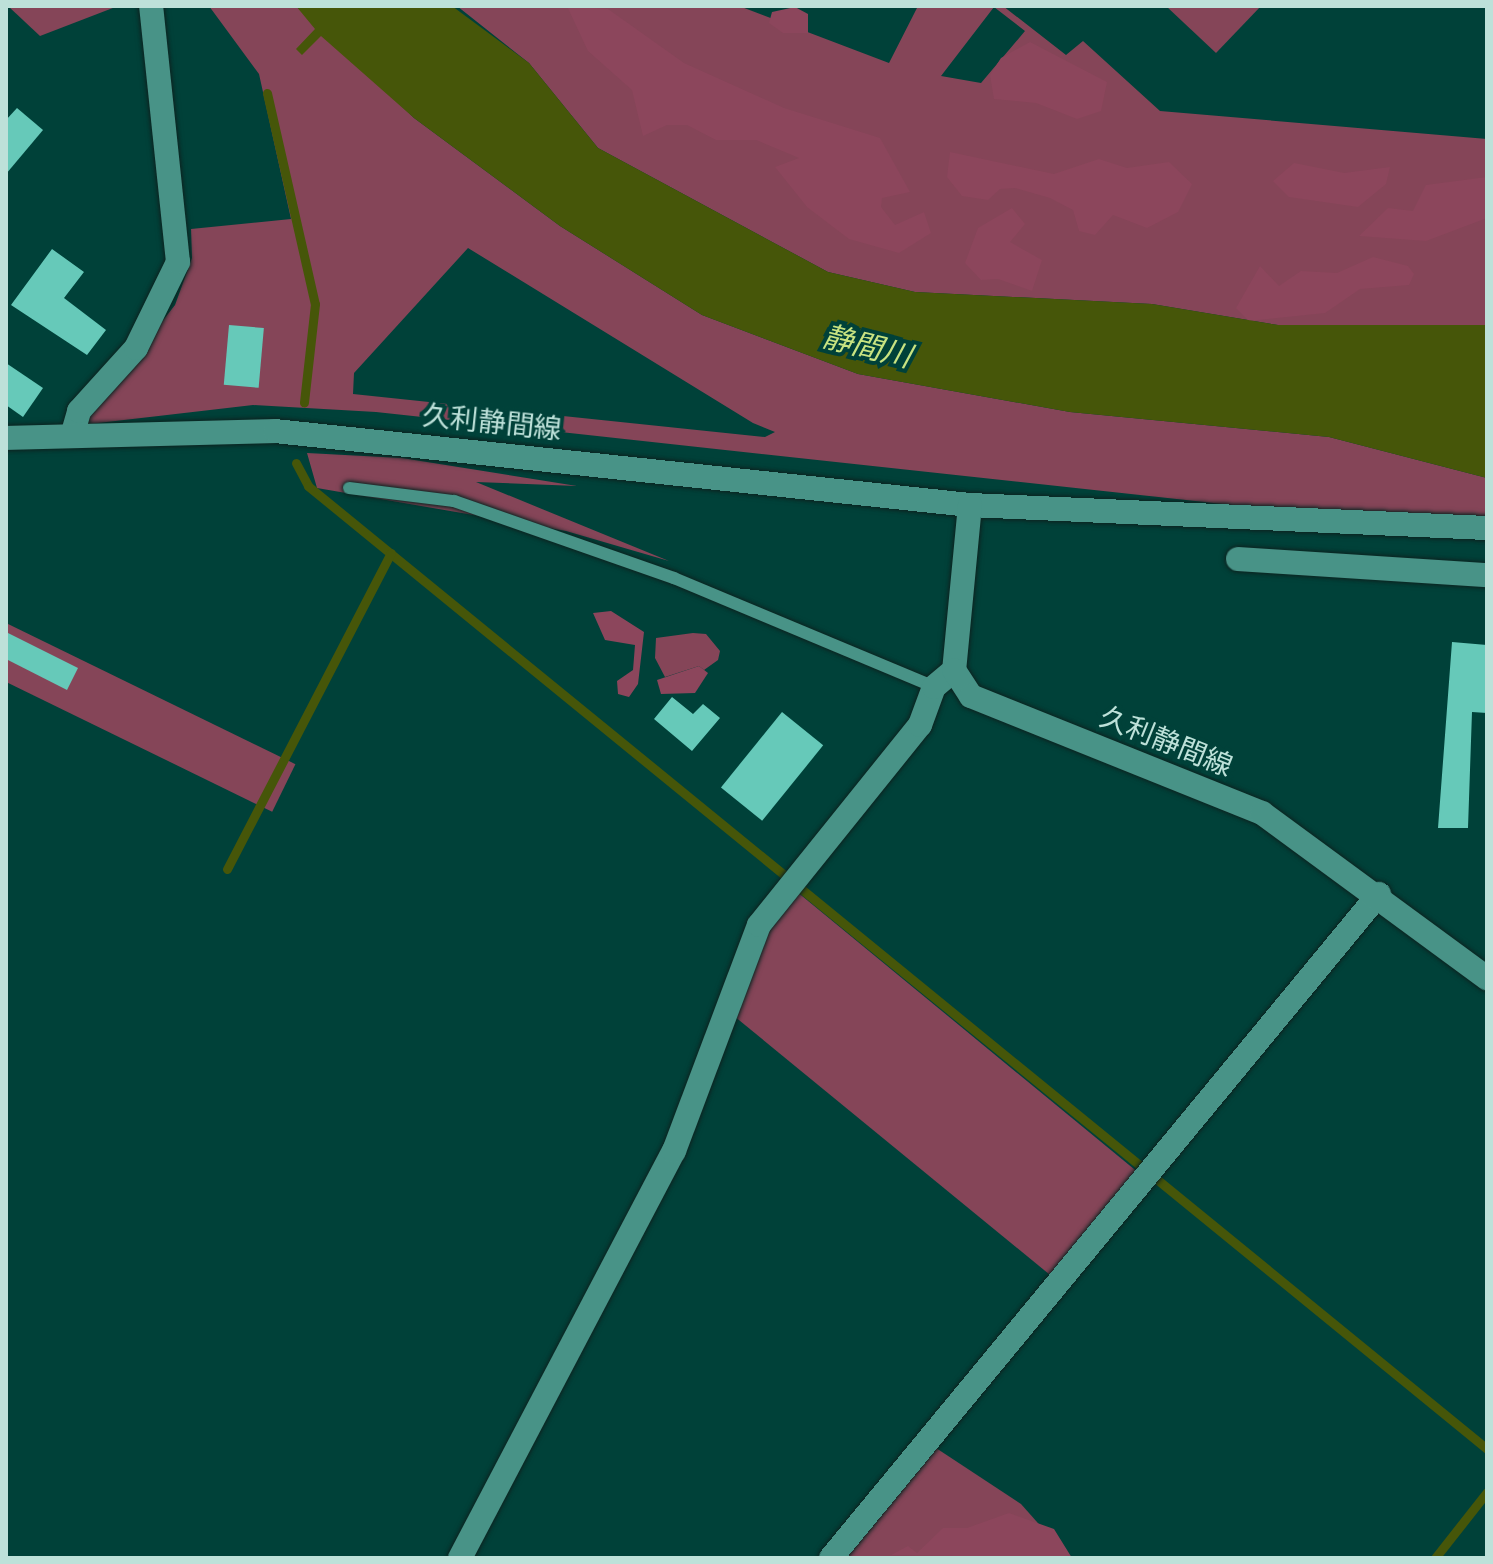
<!DOCTYPE html>
<meta charset="utf-8">
<style>
body{margin:0}
#map{position:relative;width:1493px;height:1564px;overflow:hidden;background:#004139;font-family:"Crimson Pro","Noto Sans JP",serif}
div>[style]{position:absolute}
.green>*{inset:0;background:#854558;transform-origin:0 0}
.forest>*{inset:0;background:#8c465c}
.water>*{inset:0;background:#465609}
.stream>*{height:9px;margin:-4.5px;padding:0 4.5px;transform-origin:4.5px;border-radius:4.5px;background:#465609}
.building>*{inset:0;background:#66c9b9;transform-origin:0 0}
.roads{filter:drop-shadow(0 0 2px #0c2320) drop-shadow(0 0 2px #0c2320)}
.service>*{height:12px;margin:-6px;padding:0 6px;transform-origin:6px;border-radius:6px;background:#489387}
.minor>*{height:24px;margin:-12px;padding:0 12px;transform-origin:12px;border-radius:12px;background:#489387}
.secondary>*{height:24px;margin:-12px;padding:0 12px;transform-origin:12px;border-radius:12px;background:#489387}
span{translate:-50% -50%;white-space:nowrap;text-align:center;line-height:1.15;-webkit-text-stroke:8px #004139;paint-order:stroke}
.street-label{font-size:28px;color:#bde1d9}
.water-label{font-size:30px;color:#c8e381;font-style:italic}
.frame{position:absolute;inset:0;border:8px solid #bde1d9;pointer-events:none}
</style>
<div id="map">
<div class="green">
<i style="clip-path:polygon(8px 6px,118px 6px,40px 36px)"></i>
<i style="clip-path:polygon(evenodd,209px 6px,296px 6px,414px 118px,560px 226px,702px 315px,858px 374px,1070px 412px,1329px 437px,1487px 478px,1487px 518px,1241px 506px,376px 412px,253px 405px,81px 425px,175px 305px,192px 258px,191px 229px,291px 219px,259px 74px,209px 6px,468px 248px,753px 423px,775px 432px,765px 437px,353px 394px,354px 373px,468px 248px)"></i>
<i style="clip-path:polygon(evenodd,457px 6px,739px 6px,889px 63px,918px 6px,1003px 6px,1066px 55px,1083px 41px,1160px 111px,1487px 139px,1487px 325px,1278px 325px,1152px 304px,915px 292px,828px 272px,598px 148px,529px 63px,457px 6px,994px 7px,1025px 31px,981px 83px,941px 76px,994px 7px)"></i>
<i style="clip-path:polygon(1166px 6px,1261px 6px,1216px 53px)"></i>
<i style="clip-path:polygon(307px 453px,402px 458px,577px 486px,476px 482px,669px 561px,566px 531px,317px 488px)"></i>
<i style="left:6px;top:623px;width:322px;height:53px;rotate:26deg"></i>
<i style="clip-path:polygon(693px 633px,706px 634px,720px 651px,718px 660px,704px 670px,699px 666px,665px 677px,655px 658px,656px 638px)"></i>
<i style="clip-path:polygon(796px 891px,1140px 1174px,1055px 1279px,734px 1016px,758px 946px)"></i>
<i style="clip-path:polygon(936px 1448px,1021px 1504px,1069px 1558px,844px 1558px)"></i>
</div>
<div class="forest">
<i style="clip-path:polygon(567px 6px,608px 9px,684px 63px,784px 108px,880px 138px,910px 192px,882px 198px,881px 207px,895px 225px,924px 212px,931px 233px,899px 253px,849px 239px,807px 207px,775px 167px,799px 158px,756px 140px,716px 140px,687px 125px,667px 125px,643px 136px,632px 90px,588px 51px)"></i>
<i style="clip-path:polygon(795px 7px,808px 14px,808px 33px,783px 33px,769px 23px,772px 12px)"></i>
<i style="clip-path:polygon(1030px 42px,1107px 82px,1101px 111px,1077px 119px,1036px 103px,994px 99px,990px 75px,1001px 58px)"></i>
<i style="clip-path:polygon(950px 152px,1054px 174px,1099px 159px,1127px 168px,1169px 162px,1192px 184px,1178px 212px,1147px 228px,1113px 215px,1095px 235px,1079px 231px,1073px 210px,1050px 198px,1015px 188px,1000px 189px,988px 200px,962px 196px,947px 177px)"></i>
<i style="clip-path:polygon(1294px 163px,1344px 173px,1390px 167px,1386px 184px,1358px 207px,1289px 197px,1273px 181px)"></i>
<i style="clip-path:polygon(1487px 177px,1487px 218px,1426px 241px,1359px 236px,1388px 208px,1413px 211px,1426px 185px)"></i>
<i style="clip-path:polygon(1012px 208px,1025px 224px,1010px 242px,1042px 260px,1032px 291px,998px 279px,981px 280px,965px 263px,978px 228px)"></i>
<i style="clip-path:polygon(1373px 257px,1408px 266px,1414px 274px,1409px 285px,1360px 289px,1325px 313px,1249px 321px,1236px 308px,1260px 266px,1279px 286px,1301px 271px,1337px 273px)"></i>
<i style="clip-path:polygon(611px 611px,644px 632px,638px 684px,629px 697px,618px 694px,617px 681px,633px 670px,635px 645px,605px 640px,593px 613px)"></i>
<i style="clip-path:polygon(699px 666px,708px 673px,695px 693px,661px 694px,657px 680px)"></i>
<i style="clip-path:polygon(1009px 1513px,1054px 1529px,1072px 1558px,891px 1555px,908px 1546px,917px 1553px,943px 1528px,967px 1528px)"></i>
</div>
<div class="water">
<i style="clip-path:polygon(296px 6px,452px 6px,529px 63px,598px 148px,828px 272px,915px 292px,1152px 304px,1278px 325px,1487px 325px,1487px 478px,1329px 437px,1070px 412px,858px 374px,702px 315px,560px 226px,414px 118px,321px 36px,302px 55px,296px 49px,315px 29px)"></i>
</div>
<div class="stream">
<i style="left:267px;top:93px;width:216px;rotate:77.2deg"></i>
<i style="left:315px;top:304px;width:99px;rotate:96.4deg"></i>
<i style="left:296px;top:463px;width:26px;rotate:62deg"></i>
<i style="left:308px;top:486px;width:1522px;rotate:39.24deg"></i>
<i style="left:227px;top:869px;width:356px;rotate:-62.6deg"></i>
<i style="left:1435px;top:1558px;width:84px;rotate:-51.8deg"></i>
</div>
<div class="building">
<i style="clip-path:polygon(17px 108px,43px 130px,6px 174px,6px 120px)"></i>
<i style="clip-path:polygon(52px 249px,84px 272px,64px 298px,106px 330px,87px 355px,11px 305px)"></i>
<i style="left:229px;top:325px;width:35px;height:60px;rotate:5deg"></i>
<i style="clip-path:polygon(6px 363px,43px 388px,23px 417px,6px 405px)"></i>
<i style="clip-path:polygon(6px 632px,78px 668px,67px 690px,6px 659px)"></i>
<i style="clip-path:polygon(1452px 642px,1487px 645px,1487px 713px,1472px 712px,1468px 828px,1438px 828px)"></i>
<i style="clip-path:polygon(672px 697px,693px 714px,703px 704px,720px 718px,692px 751px,654px 719px)"></i>
<i style="left:782px;top:712px;width:53px;height:97px;rotate:39deg"></i>
</div>
<div class="roads">
<div class="service">
<i style="left:349px;top:488px;width:106px;rotate:7.1deg"></i>
<i style="left:454px;top:501px;width:233px;rotate:19.3deg"></i>
<i style="left:674px;top:578px;width:282px;rotate:22.7deg"></i>
</div>
<div class="minor">
<i style="left:72px;top:436px;width:26px;rotate:-74deg"></i>
<i style="left:79px;top:411px;width:85px;rotate:-47.9deg"></i>
<i style="left:136px;top:348px;width:96px;rotate:-64deg"></i>
<i style="left:178px;top:262px;width:257px;rotate:-96deg"></i>
<i style="left:1238px;top:559px;width:250px;rotate:3.7deg"></i>
<i style="left:460px;top:1558px;width:460px;rotate:-62.3deg"></i>
<i style="left:674px;top:1151px;width:241px;rotate:-69.4deg"></i>
<i style="left:759px;top:925px;width:257px;rotate:-51.2deg"></i>
<i style="left:920px;top:725px;width:40px;rotate:-69.8deg"></i>
<i style="left:934px;top:687px;width:26px;rotate:-40deg"></i>
<i style="left:831px;top:1558px;width:861px;rotate:-50.47deg"></i>
</div>
<div class="secondary">
<i style="left:6px;top:438px;width:269px;rotate:-1.5deg"></i>
<i style="left:275px;top:431px;width:699px;rotate:6.08deg"></i>
<i style="left:970px;top:505px;width:518px;rotate:2.55deg"></i>
<i style="left:970px;top:505px;width:166px;rotate:95.5deg"></i>
<i style="left:954px;top:670px;width:31px;rotate:57deg"></i>
<i style="left:971px;top:696px;width:314px;rotate:21.9deg"></i>
<i style="left:1262px;top:813px;width:279px;rotate:36.3deg"></i>
</div>
</div>
<div class="street-label">
<span style="left:492px;top:423px;rotate:6deg">久利静間線</span>
<span style="left:1166px;top:742px;rotate:22deg">久利静間線</span>
</div>
<div class="water-label">
<span style="left:867px;top:347px;rotate:14deg">静間川</span>
</div>
<div class="frame"></div>
</div>
